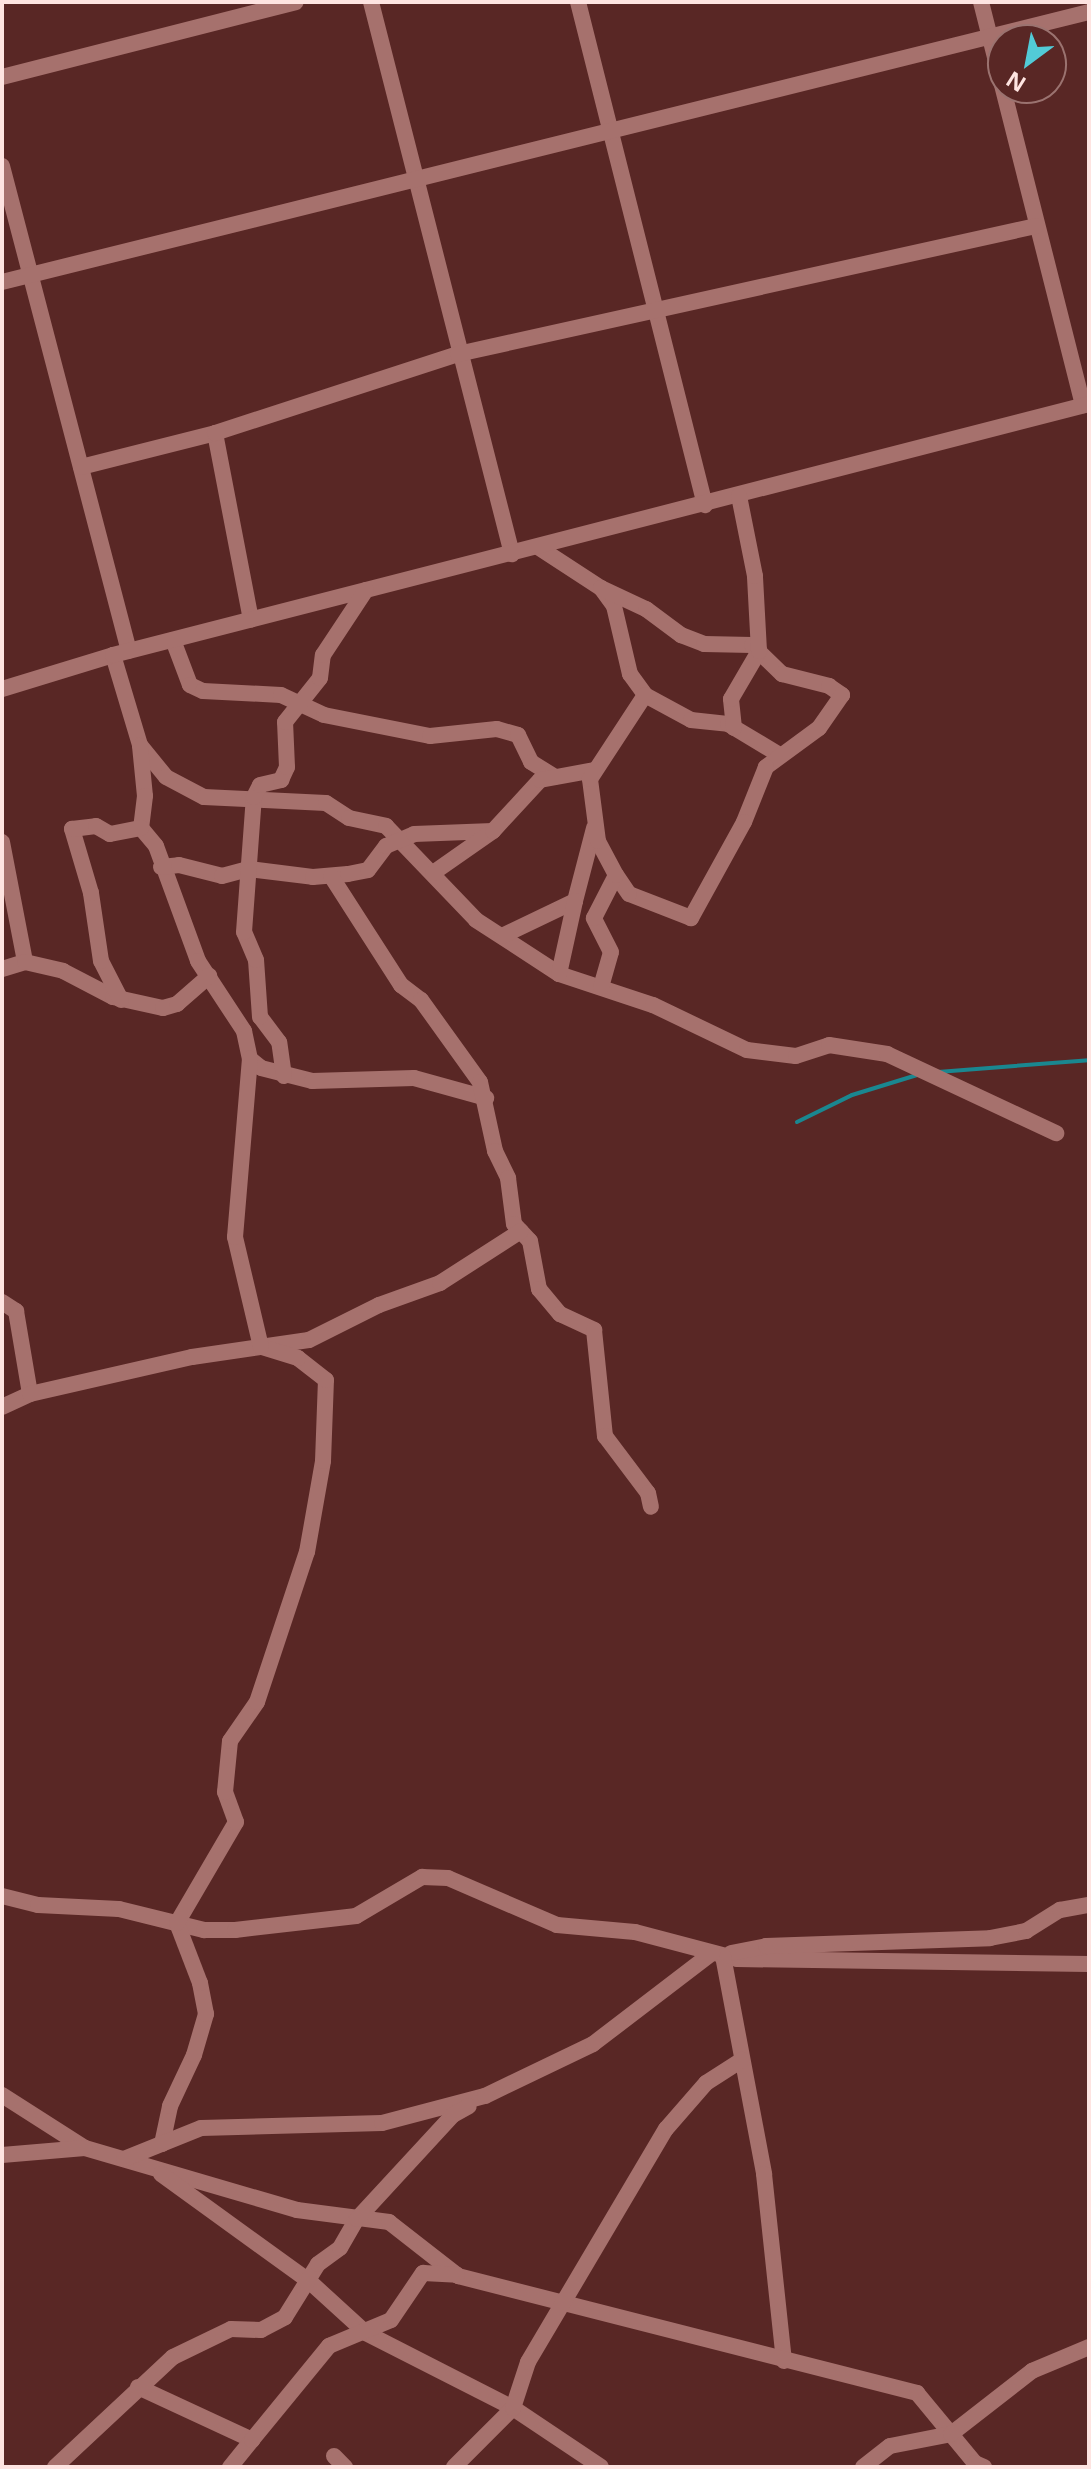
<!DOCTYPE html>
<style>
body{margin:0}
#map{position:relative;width:1091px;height:2469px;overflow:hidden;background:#592725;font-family:"Open Sans",sans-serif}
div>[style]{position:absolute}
.stream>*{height:4px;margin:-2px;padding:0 2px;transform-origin:2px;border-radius:2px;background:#1a8790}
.street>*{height:16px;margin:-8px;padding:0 8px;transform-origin:8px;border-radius:8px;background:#a6716d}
span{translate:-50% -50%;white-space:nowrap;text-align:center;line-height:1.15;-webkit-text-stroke:8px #592725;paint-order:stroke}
.frame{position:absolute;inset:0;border:4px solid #fee4e1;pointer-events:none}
.north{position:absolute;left:987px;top:24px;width:80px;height:80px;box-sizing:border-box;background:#592725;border:2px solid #9b7370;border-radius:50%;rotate:212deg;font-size:22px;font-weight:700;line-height:32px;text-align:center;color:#fee4e1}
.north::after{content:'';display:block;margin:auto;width:28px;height:36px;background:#52cbd7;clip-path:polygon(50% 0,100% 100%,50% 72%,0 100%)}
</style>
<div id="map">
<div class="stream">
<i style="left:938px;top:1072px;width:151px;rotate:-4.5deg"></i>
<i style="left:797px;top:1122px;width:61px;rotate:-26.1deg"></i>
<i style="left:852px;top:1095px;width:68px;rotate:-17.1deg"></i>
</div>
<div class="street">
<i style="left:371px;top:2px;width:570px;rotate:75.67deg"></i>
<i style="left:578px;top:2px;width:519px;rotate:75.83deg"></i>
<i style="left:981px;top:2px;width:416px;rotate:75.8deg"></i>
<i style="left:2px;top:77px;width:303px;rotate:-14.3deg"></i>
<i style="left:2px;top:166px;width:501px;rotate:75.33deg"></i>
<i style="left:2px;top:282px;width:1120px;rotate:-13.95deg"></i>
<i style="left:215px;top:433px;width:190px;rotate:79.1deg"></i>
<i style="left:81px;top:467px;width:138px;rotate:-14.2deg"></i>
<i style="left:215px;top:433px;width:256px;rotate:-18deg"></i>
<i style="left:458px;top:354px;width:592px;rotate:-12.49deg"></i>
<i style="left:538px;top:547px;width:75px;rotate:33.1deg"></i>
<i style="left:601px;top:588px;width:22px;rotate:54deg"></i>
<i style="left:614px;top:606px;width:70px;rotate:76.8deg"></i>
<i style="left:630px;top:674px;width:26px;rotate:54deg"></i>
<i style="left:645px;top:695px;width:52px;rotate:28.5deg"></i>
<i style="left:691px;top:720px;width:37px;rotate:6deg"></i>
<i style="left:728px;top:724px;width:58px;rotate:31deg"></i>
<i style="left:601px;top:588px;width:50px;rotate:25deg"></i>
<i style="left:646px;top:609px;width:44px;rotate:36.6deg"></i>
<i style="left:681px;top:635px;width:25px;rotate:21deg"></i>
<i style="left:704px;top:644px;width:48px;rotate:1.2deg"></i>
<i style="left:752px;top:645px;width:42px;rotate:44deg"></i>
<i style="left:782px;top:674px;width:49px;rotate:14.3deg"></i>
<i style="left:829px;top:686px;width:16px;rotate:35deg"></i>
<i style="left:842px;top:695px;width:40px;rotate:124.9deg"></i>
<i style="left:819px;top:728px;width:66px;rotate:143.7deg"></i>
<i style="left:766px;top:767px;width:59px;rotate:111.8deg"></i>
<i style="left:744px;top:822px;width:110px;rotate:118.9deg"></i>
<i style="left:691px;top:918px;width:66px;rotate:-158.8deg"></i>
<i style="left:629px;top:894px;width:23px;rotate:-124deg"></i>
<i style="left:173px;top:640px;width:48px;rotate:69.3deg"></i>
<i style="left:190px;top:685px;width:14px;rotate:25deg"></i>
<i style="left:203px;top:691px;width:78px;rotate:2.9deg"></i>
<i style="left:281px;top:695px;width:47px;rotate:24.9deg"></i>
<i style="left:324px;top:715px;width:108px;rotate:11.2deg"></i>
<i style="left:430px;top:736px;width:67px;rotate:-6deg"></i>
<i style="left:497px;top:729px;width:22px;rotate:16deg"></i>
<i style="left:518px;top:735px;width:30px;rotate:64deg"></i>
<i style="left:531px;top:762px;width:28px;rotate:32deg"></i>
<i style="left:113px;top:655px;width:94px;rotate:73.3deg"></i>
<i style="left:140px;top:745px;width:41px;rotate:50.9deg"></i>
<i style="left:166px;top:777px;width:43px;rotate:27.8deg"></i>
<i style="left:204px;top:797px;width:122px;rotate:2.8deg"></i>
<i style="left:326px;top:803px;width:27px;rotate:33deg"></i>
<i style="left:349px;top:818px;width:38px;rotate:12deg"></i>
<i style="left:386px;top:826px;width:130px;rotate:46.2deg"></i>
<i style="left:476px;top:920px;width:99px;rotate:33deg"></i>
<i style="left:559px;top:974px;width:99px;rotate:18.3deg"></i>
<i style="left:653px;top:1005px;width:104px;rotate:25.6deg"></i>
<i style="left:747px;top:1050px;width:49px;rotate:7deg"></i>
<i style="left:796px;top:1056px;width:35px;rotate:-18deg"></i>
<i style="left:829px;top:1045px;width:59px;rotate:8.8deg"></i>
<i style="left:887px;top:1054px;width:187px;rotate:25.1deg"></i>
<i style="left:2px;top:689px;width:116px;rotate:-17deg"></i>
<i style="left:113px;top:655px;width:1008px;rotate:-14.42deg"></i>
<i style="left:734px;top:728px;width:29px;rotate:-96deg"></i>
<i style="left:731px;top:699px;width:56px;rotate:-59.7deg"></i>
<i style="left:759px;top:651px;width:75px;rotate:-93.1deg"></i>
<i style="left:755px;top:576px;width:82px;rotate:-101.3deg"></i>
<i style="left:140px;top:746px;width:50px;rotate:84.3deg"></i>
<i style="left:145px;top:796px;width:32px;rotate:97deg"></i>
<i style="left:141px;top:828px;width:23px;rotate:50deg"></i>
<i style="left:156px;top:846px;width:122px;rotate:69.9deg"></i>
<i style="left:198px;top:961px;width:84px;rotate:56.7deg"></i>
<i style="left:244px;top:1031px;width:29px;rotate:78deg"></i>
<i style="left:250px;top:1059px;width:14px;rotate:39deg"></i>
<i style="left:261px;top:1068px;width:53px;rotate:14.3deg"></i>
<i style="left:312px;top:1081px;width:102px;rotate:-1.7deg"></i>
<i style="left:414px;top:1078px;width:75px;rotate:15.5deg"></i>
<i style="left:2px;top:842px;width:122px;rotate:79.1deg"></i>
<i style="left:161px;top:867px;width:18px;rotate:-6deg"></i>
<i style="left:179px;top:865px;width:44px;rotate:14.3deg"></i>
<i style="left:222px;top:876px;width:28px;rotate:-15deg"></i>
<i style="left:249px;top:869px;width:64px;rotate:7.1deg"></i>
<i style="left:313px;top:877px;width:35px;rotate:-5deg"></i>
<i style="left:348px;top:874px;width:20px;rotate:-11deg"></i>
<i style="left:368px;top:870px;width:30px;rotate:-53deg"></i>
<i style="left:386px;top:846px;width:30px;rotate:-23deg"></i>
<i style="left:414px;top:834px;width:79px;rotate:-2.2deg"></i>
<i style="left:433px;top:873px;width:73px;rotate:-35deg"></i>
<i style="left:493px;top:831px;width:69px;rotate:-47.3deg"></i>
<i style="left:540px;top:780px;width:56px;rotate:-10.3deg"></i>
<i style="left:331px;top:876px;width:130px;rotate:57.3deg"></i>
<i style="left:401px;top:985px;width:25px;rotate:37deg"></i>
<i style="left:421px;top:1000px;width:101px;rotate:54.3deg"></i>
<i style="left:480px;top:1082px;width:71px;rotate:77.7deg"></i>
<i style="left:495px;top:1151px;width:30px;rotate:64deg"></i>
<i style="left:508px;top:1178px;width:46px;rotate:82.6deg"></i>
<i style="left:514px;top:1224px;width:23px;rotate:47deg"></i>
<i style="left:530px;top:1241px;width:49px;rotate:79.4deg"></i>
<i style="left:539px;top:1289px;width:33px;rotate:50deg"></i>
<i style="left:560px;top:1314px;width:38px;rotate:25deg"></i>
<i style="left:594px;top:1330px;width:107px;rotate:84.1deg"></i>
<i style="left:605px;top:1436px;width:71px;rotate:53deg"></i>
<i style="left:648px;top:1493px;width:14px;rotate:78deg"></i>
<i style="left:502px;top:936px;width:81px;rotate:-25.6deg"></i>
<i style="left:575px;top:901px;width:75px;rotate:-75.4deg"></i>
<i style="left:2px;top:969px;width:24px;rotate:-17deg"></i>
<i style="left:25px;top:962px;width:39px;rotate:13deg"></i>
<i style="left:63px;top:971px;width:56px;rotate:27.5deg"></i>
<i style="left:113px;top:997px;width:51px;rotate:12.4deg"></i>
<i style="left:163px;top:1008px;width:15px;rotate:-16deg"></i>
<i style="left:177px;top:1004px;width:43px;rotate:-41.2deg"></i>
<i style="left:559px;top:974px;width:75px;rotate:-77.6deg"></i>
<i style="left:601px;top:987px;width:36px;rotate:-74deg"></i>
<i style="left:611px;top:952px;width:38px;rotate:-117deg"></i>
<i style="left:594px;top:918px;width:48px;rotate:-62.9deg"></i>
<i style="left:616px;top:875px;width:38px;rotate:-118deg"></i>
<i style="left:598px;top:841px;width:63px;rotate:-97.4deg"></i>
<i style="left:590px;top:779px;width:100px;rotate:-56.8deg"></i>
<i style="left:121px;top:1000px;width:44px;rotate:-117.1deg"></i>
<i style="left:101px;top:961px;width:69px;rotate:-98.4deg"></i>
<i style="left:91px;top:893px;width:67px;rotate:-106.5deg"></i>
<i style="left:72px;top:829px;width:24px;rotate:-7deg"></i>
<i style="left:96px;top:826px;width:16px;rotate:30deg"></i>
<i style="left:110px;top:834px;width:32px;rotate:-11deg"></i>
<i style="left:284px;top:1076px;width:34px;rotate:-98deg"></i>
<i style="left:279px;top:1042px;width:31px;rotate:-127deg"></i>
<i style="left:260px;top:1017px;width:57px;rotate:-94deg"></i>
<i style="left:256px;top:960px;width:30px;rotate:-113deg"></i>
<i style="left:244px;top:932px;width:135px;rotate:-85.8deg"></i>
<i style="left:254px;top:797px;width:13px;rotate:-63deg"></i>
<i style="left:260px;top:785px;width:22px;rotate:-13deg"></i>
<i style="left:281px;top:780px;width:14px;rotate:-65deg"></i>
<i style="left:287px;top:767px;width:45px;rotate:-92.5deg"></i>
<i style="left:285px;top:722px;width:56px;rotate:-51.5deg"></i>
<i style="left:320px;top:678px;width:23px;rotate:-83deg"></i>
<i style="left:323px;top:655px;width:78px;rotate:-56.5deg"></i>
<i style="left:2px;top:1302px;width:17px;rotate:33deg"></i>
<i style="left:16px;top:1311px;width:84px;rotate:80.4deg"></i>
<i style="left:2px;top:1407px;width:31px;rotate:-25deg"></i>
<i style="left:30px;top:1394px;width:166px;rotate:-12.9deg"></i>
<i style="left:192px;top:1357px;width:118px;rotate:-8.3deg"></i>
<i style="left:309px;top:1340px;width:78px;rotate:-26.6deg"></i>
<i style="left:379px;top:1305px;width:65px;rotate:-19.8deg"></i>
<i style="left:440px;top:1283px;width:96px;rotate:-32.7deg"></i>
<i style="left:2px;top:1896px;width:37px;rotate:14deg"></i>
<i style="left:38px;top:1905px;width:81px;rotate:2.8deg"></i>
<i style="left:119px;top:1909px;width:88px;rotate:13.9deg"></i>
<i style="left:204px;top:1930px;width:31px"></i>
<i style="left:235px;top:1930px;width:122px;rotate:-6.6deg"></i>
<i style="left:356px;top:1916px;width:77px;rotate:-30.6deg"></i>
<i style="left:422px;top:1877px;width:26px;rotate:2deg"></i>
<i style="left:448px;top:1878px;width:119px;rotate:23.3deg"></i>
<i style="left:557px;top:1925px;width:78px;rotate:5.1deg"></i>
<i style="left:635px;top:1932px;width:106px;rotate:14.8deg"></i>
<i style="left:737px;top:1959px;width:352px;rotate:0.8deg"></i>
<i style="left:731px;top:1953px;width:36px;rotate:-11deg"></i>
<i style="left:766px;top:1946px;width:224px;rotate:-2deg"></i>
<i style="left:990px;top:1938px;width:37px;rotate:-11deg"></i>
<i style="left:1026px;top:1931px;width:40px;rotate:-32deg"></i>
<i style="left:1060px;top:1910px;width:29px;rotate:-10deg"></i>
<i style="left:723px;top:1956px;width:222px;rotate:79.3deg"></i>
<i style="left:764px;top:2174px;width:188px;rotate:83.9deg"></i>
<i style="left:2px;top:2095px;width:98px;rotate:32.6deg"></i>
<i style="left:85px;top:2148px;width:221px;rotate:16.3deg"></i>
<i style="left:297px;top:2210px;width:93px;rotate:7.4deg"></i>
<i style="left:389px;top:2222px;width:88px;rotate:38deg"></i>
<i style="left:458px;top:2276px;width:474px;rotate:14.3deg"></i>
<i style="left:917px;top:2393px;width:91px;rotate:50.4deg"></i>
<i style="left:975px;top:2463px;width:10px;rotate:24deg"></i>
<i style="left:162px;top:2144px;width:39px;rotate:-78deg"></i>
<i style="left:170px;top:2106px;width:56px;rotate:-64.8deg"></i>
<i style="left:194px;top:2055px;width:43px;rotate:-73.7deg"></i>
<i style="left:206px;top:2014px;width:32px;rotate:-101deg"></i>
<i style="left:200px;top:1983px;width:64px;rotate:-111deg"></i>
<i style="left:177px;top:1923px;width:117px;rotate:-59.7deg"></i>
<i style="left:236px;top:1822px;width:32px;rotate:-110deg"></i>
<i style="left:225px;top:1792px;width:51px;rotate:-84.4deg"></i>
<i style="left:230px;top:1741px;width:47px;rotate:-55.3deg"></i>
<i style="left:257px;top:1702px;width:158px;rotate:-71.6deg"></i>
<i style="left:307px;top:1552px;width:92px;rotate:-80deg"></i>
<i style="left:323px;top:1461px;width:81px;rotate:-87.9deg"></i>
<i style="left:326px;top:1380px;width:36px;rotate:-142deg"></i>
<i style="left:298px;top:1358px;width:39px;rotate:-163deg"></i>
<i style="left:261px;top:1347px;width:113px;rotate:-103.3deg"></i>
<i style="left:235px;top:1237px;width:179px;rotate:-85.2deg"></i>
<i style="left:2px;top:2155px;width:83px;rotate:-4.8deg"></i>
<i style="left:124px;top:2159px;width:83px;rotate:-21.9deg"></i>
<i style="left:201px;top:2128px;width:181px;rotate:-1.6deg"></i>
<i style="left:382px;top:2123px;width:106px;rotate:-14.7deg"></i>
<i style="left:485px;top:2096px;width:120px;rotate:-25.7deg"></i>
<i style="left:593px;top:2044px;width:150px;rotate:-37.4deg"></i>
<i style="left:161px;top:2174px;width:183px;rotate:35.9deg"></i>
<i style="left:309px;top:2281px;width:77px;rotate:42.4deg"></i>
<i style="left:366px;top:2333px;width:165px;rotate:27deg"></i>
<i style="left:513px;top:2408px;width:106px;rotate:33.8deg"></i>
<i style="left:138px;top:2387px;width:126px;rotate:24.9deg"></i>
<i style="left:252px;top:2440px;width:35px;rotate:129deg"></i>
<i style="left:252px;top:2440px;width:122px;rotate:-50.7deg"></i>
<i style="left:329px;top:2346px;width:67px;rotate:-22.8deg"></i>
<i style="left:391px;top:2320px;width:57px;rotate:-55.8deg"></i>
<i style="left:423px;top:2273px;width:34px;rotate:3deg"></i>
<i style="left:334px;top:2456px;width:16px;rotate:45deg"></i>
<i style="left:55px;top:2467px;width:161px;rotate:-43deg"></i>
<i style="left:173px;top:2357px;width:64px;rotate:-25.8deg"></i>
<i style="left:231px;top:2329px;width:30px;rotate:2deg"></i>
<i style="left:261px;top:2330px;width:27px;rotate:-28deg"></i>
<i style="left:285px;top:2317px;width:62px;rotate:-58.1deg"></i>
<i style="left:318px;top:2264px;width:27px;rotate:-36deg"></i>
<i style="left:340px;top:2248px;width:34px;rotate:-60deg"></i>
<i style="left:357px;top:2219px;width:142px;rotate:-47.3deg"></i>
<i style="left:453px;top:2115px;width:18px;rotate:-29deg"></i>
<i style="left:454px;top:2467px;width:83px;rotate:-45deg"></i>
<i style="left:513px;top:2408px;width:48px;rotate:-71.9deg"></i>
<i style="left:528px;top:2362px;width:271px;rotate:-59.4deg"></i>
<i style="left:666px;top:2129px;width:61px;rotate:-49deg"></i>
<i style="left:706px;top:2083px;width:43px;rotate:-32.6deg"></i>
<i style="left:863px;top:2467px;width:34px;rotate:-38deg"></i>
<i style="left:890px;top:2446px;width:62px;rotate:-11.1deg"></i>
<i style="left:951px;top:2434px;width:103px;rotate:-37.9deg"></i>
<i style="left:1032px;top:2371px;width:62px;rotate:-22.8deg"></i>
</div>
<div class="frame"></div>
<div class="north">N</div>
</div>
